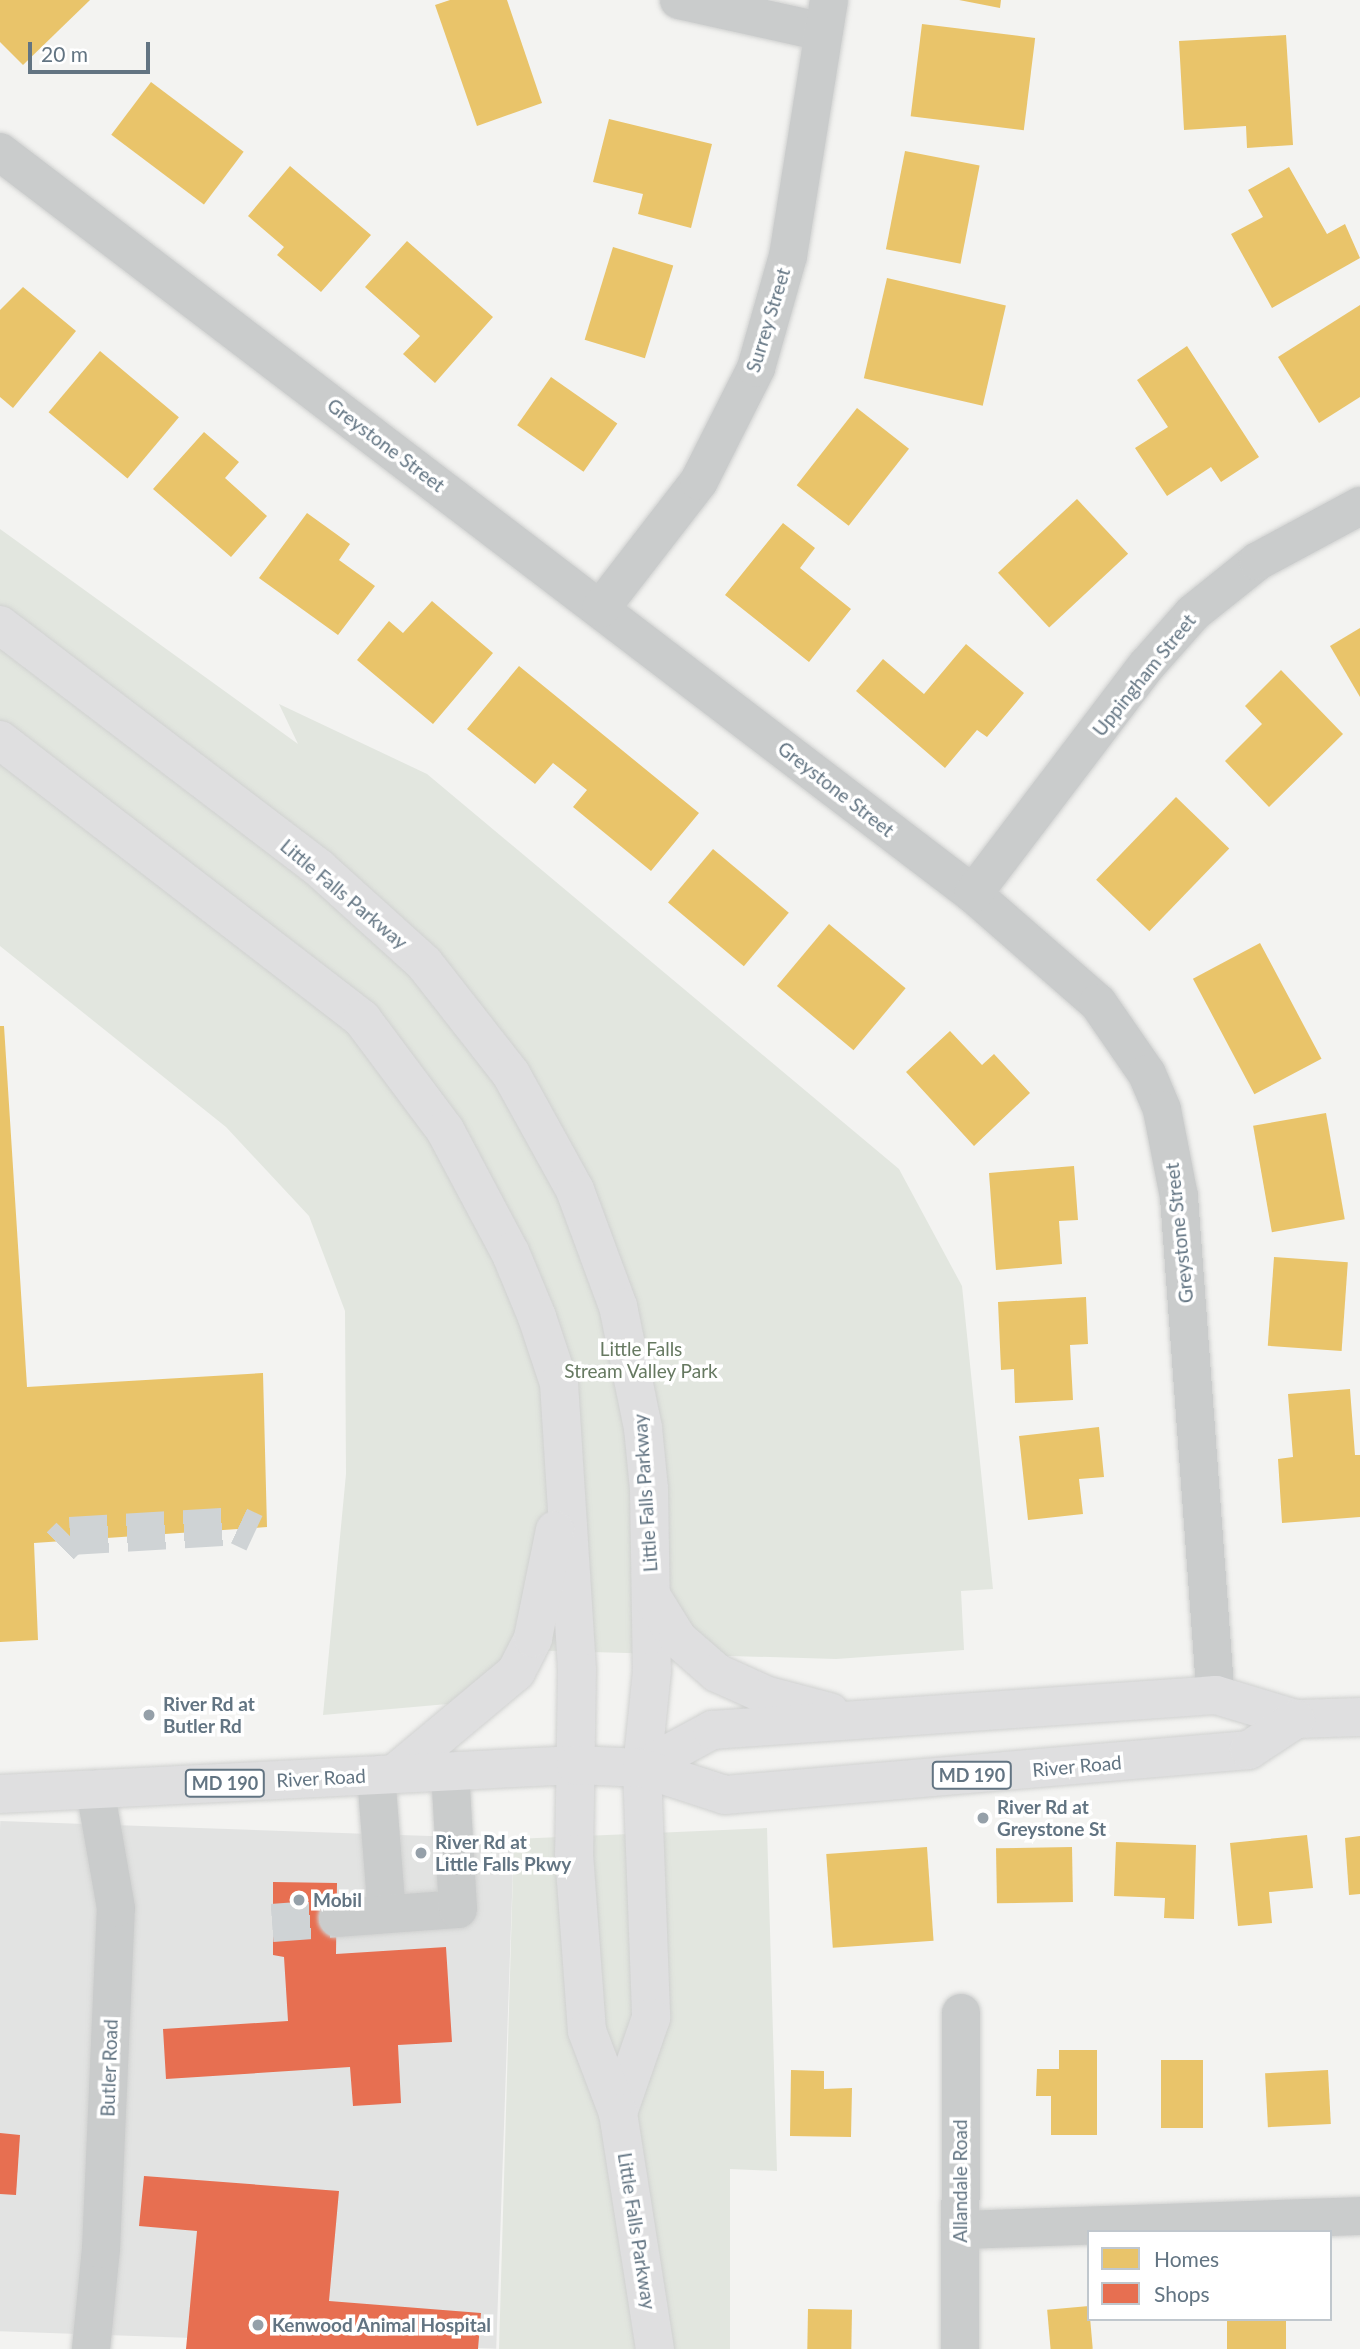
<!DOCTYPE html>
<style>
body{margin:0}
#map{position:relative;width:1360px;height:2349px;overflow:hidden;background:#f3f3f1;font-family:Lato,sans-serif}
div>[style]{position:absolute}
.built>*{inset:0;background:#e2e3e2;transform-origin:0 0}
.green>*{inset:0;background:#e2e6df}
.homes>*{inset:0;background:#e9c46a;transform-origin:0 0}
.shops>*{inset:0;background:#e76f51}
.minor-tunnel>*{height:38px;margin-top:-19px;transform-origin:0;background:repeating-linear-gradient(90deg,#cfd3d5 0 38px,transparent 0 57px)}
.roads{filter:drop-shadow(0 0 2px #d0d1d0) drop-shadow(0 0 2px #d0d1d0)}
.minor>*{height:38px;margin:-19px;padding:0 19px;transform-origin:19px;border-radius:19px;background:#cacccc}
.major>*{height:38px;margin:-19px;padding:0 19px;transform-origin:19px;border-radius:19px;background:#dfdfe0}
.dots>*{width:19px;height:19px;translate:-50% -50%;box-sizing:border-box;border:4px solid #fff;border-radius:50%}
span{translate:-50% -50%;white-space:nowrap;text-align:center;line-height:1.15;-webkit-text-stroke:7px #fff;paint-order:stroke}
.shield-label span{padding:2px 5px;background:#fff;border:2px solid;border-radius:5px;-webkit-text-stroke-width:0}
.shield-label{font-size:18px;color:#627482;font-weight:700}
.street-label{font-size:19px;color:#627482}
.park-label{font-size:19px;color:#667961}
.poi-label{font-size:19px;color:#627482;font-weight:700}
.left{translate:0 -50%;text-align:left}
.legend{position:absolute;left:1087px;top:2230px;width:245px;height:91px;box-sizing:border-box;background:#fff;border:2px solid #c0c7cd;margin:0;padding:9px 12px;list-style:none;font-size:21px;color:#627482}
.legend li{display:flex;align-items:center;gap:14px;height:35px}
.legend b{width:35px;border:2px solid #c0c7cd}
.scale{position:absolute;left:28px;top:42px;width:122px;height:32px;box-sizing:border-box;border:4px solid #627482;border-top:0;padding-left:9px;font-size:21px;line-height:24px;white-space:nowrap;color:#627482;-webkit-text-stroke:5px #fff;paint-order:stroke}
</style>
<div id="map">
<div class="built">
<i style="left:514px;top:1839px;width:510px;height:514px;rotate:92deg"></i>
</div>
<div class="green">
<i style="clip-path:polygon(0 529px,298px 744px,279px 704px,427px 774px,899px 1169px,962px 1286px,993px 1589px,961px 1591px,964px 1650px,836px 1659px,523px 1650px,459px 1703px,323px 1715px,346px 1474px,345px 1311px,309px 1216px,226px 1127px,0 946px)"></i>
<i style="clip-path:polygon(767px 1828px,777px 2171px,730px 2169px,730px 2349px,499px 2349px,514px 1839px)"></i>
</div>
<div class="homes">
<i style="clip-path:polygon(0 0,90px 0,23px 65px,0 42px)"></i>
<i style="clip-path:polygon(450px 0,507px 0,542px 103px,477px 126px,435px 5px)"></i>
<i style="clip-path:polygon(959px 0,1001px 0,1000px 8px)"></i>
<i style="left:922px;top:24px;width:114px;height:93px;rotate:7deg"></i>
<i style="clip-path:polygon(1286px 35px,1293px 145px,1247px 148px,1246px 126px,1184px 130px,1179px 41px)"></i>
<i style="left:151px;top:82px;width:116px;height:66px;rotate:37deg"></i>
<i style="clip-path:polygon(609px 119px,712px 144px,691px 228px,638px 214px,643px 194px,593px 182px)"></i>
<i style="left:905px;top:151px;width:76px;height:100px;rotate:11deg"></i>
<i style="clip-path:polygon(290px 166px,371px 235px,321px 292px,277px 255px,284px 247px,248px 216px)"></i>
<i style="clip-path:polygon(1289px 167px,1327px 234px,1345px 224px,1360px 258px,1272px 308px,1231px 234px,1263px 217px,1248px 190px)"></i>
<i style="clip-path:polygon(407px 241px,493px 317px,435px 383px,403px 354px,420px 336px,365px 287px)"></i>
<i style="left:613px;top:247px;width:63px;height:97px;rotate:17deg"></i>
<i style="left:887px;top:278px;width:122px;height:103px;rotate:13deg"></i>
<i style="clip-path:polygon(23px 287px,76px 331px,13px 408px,0 397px,0 310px)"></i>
<i style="clip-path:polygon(1360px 305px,1360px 397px,1319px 423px,1278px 357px)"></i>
<i style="clip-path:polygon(1187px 346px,1259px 457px,1221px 482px,1211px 467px,1167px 496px,1135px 448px,1168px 427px,1137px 380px)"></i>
<i style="left:100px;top:351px;width:103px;height:80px;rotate:40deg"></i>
<i style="left:551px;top:377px;width:81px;height:59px;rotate:35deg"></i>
<i style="left:857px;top:408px;width:66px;height:98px;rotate:38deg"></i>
<i style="clip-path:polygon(204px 432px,239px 462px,225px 478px,267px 516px,231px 557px,153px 489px)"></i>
<i style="left:1077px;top:499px;width:75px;height:108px;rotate:47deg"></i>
<i style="clip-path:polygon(307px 513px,350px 544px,339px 560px,375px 586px,338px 635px,259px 578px)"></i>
<i style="clip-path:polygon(783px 523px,815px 548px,800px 568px,851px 609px,809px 662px,725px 595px)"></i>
<i style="clip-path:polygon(432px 601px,493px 653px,433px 724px,357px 660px,389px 621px,403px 633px)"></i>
<i style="clip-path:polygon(1360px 628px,1360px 697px,1330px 646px)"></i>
<i style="clip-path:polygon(966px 644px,1024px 693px,987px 737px,977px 730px,945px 768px,856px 691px,883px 659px,924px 694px)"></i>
<i style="clip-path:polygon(519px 666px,699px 813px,651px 871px,573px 807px,587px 790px,553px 763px,535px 784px,467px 729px)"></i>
<i style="clip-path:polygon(1281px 670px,1343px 734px,1269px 807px,1225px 761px,1262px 724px,1245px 706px)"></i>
<i style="left:1176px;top:797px;width:74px;height:115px;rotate:44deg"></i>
<i style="left:713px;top:849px;width:99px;height:70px;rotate:40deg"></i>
<i style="left:829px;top:924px;width:100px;height:81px;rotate:40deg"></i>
<i style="left:1260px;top:943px;width:131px;height:76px;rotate:62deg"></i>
<i style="clip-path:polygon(0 1026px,4px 1026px,27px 1387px,263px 1373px,267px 1527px,34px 1543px,38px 1640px,0 1642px)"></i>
<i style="clip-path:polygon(950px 1031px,982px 1065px,994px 1054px,1030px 1093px,974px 1146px,906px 1072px)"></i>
<i style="left:1326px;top:1113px;width:108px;height:74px;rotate:80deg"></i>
<i style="clip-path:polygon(1074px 1166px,1078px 1220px,1059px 1221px,1062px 1264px,996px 1270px,989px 1173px)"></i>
<i style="left:1274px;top:1257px;width:74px;height:89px;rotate:4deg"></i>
<i style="clip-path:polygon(1086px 1297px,1088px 1344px,1070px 1345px,1073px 1400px,1015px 1403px,1014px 1369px,1001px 1370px,998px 1302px)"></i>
<i style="clip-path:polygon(1350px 1389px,1355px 1455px,1360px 1455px,1360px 1517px,1282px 1523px,1278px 1459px,1293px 1457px,1288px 1394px)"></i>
<i style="clip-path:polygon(1099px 1427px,1104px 1477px,1079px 1479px,1083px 1514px,1028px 1520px,1019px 1436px)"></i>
<i style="clip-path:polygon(1307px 1835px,1313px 1888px,1269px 1892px,1272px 1923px,1238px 1926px,1230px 1843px)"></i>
<i style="clip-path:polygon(1360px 1836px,1360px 1894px,1349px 1895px,1345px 1838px)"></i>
<i style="clip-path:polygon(1116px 1842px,1196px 1845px,1194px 1919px,1164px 1918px,1165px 1898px,1114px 1896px)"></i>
<i style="left:927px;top:1847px;width:94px;height:101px;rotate:86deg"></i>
<i style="left:1072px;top:1847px;width:55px;height:76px;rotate:89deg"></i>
<i style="clip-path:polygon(1059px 2050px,1097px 2050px,1097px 2135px,1051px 2135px,1051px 2096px,1036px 2096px,1037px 2069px,1059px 2069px)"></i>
<i style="left:1161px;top:2060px;width:42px;height:68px"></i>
<i style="clip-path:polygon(791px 2070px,824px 2071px,824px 2089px,852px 2088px,851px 2137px,790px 2136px)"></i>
<i style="left:1328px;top:2070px;width:54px;height:63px;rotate:87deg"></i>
<i style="left:1089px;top:2306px;width:43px;height:42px;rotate:85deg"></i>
<i style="left:808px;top:2309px;width:44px;height:40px;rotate:1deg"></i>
<i style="left:1227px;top:2319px;width:59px;height:30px"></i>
</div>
<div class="shops">
<i style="clip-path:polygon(273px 1882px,337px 1883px,336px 1954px,446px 1947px,452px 2042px,398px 2045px,401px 2103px,353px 2106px,350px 2067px,166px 2079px,163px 2029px,288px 2021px,284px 1957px,273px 1955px)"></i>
<i style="clip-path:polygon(0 2133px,20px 2135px,16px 2195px,0 2194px)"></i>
<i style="clip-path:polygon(144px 2176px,339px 2191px,329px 2301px,481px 2313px,478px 2349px,186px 2349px,197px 2231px,139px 2226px)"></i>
</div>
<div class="minor-tunnel">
<i style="left:60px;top:1546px;width:14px;rotate:-45deg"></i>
<i style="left:70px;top:1536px;width:169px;rotate:-3.4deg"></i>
<i style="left:239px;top:1526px;width:17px;rotate:25deg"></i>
<i style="left:272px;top:1923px;width:66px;rotate:-4.3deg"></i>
</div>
<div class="roads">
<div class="minor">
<i style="left:679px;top:0;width:148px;rotate:12.5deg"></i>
<i style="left:0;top:152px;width:1224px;rotate:37.33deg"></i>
<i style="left:973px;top:894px;width:166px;rotate:41.1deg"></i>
<i style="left:1098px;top:1003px;width:86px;rotate:55.4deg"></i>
<i style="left:1147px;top:1074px;width:39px;rotate:67deg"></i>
<i style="left:1162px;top:1110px;width:89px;rotate:78.9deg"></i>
<i style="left:1179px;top:1197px;width:499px;rotate:85.8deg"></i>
<i style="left:601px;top:608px;width:160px;rotate:-52.3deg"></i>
<i style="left:699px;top:481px;width:127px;rotate:-63.2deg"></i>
<i style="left:756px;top:368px;width:116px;rotate:-74.1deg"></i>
<i style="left:788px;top:256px;width:259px;rotate:-80.9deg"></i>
<i style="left:973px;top:894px;width:288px;rotate:-52.8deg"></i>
<i style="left:1147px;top:665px;width:69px;rotate:-48.5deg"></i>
<i style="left:1193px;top:613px;width:83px;rotate:-38.7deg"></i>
<i style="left:1258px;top:561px;width:116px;rotate:-28.3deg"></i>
<i style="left:376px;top:1775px;width:139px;rotate:85.5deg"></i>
<i style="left:338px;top:1918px;width:120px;rotate:-4.3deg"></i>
<i style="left:458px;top:1909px;width:138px;rotate:-93.3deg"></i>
<i style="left:960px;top:2230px;width:400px;rotate:-2deg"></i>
<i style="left:91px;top:2349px;width:100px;rotate:-84.3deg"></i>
<i style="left:101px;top:2249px;width:341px;rotate:-87.5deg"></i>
<i style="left:116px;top:1908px;width:121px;rotate:-100deg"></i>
<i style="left:960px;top:2349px;width:336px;rotate:-89.8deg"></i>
</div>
<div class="major">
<i style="left:0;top:625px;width:402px;rotate:37.3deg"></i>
<i style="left:320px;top:869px;width:140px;rotate:42.1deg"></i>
<i style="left:424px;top:963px;width:141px;rotate:51.9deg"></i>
<i style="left:511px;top:1074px;width:132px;rotate:61.1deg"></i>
<i style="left:575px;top:1190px;width:124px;rotate:69.7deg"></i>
<i style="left:618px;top:1306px;width:125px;rotate:78.4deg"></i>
<i style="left:643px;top:1428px;width:61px;rotate:84.4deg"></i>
<i style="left:649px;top:1489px;width:182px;rotate:89.1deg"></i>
<i style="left:652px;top:1671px;width:98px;rotate:95.9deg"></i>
<i style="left:642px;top:1768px;width:250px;rotate:87.9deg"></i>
<i style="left:651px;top:2018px;width:101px;rotate:109.2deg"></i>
<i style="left:0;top:740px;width:457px;rotate:37.6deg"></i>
<i style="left:362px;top:1019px;width:139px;rotate:53.2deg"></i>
<i style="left:445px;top:1130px;width:138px;rotate:62deg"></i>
<i style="left:510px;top:1252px;width:70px;rotate:67.4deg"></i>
<i style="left:537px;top:1317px;width:70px;rotate:71.6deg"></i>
<i style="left:559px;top:1383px;width:288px;rotate:86.4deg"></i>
<i style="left:577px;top:1670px;width:184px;rotate:90.9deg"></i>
<i style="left:574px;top:1854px;width:177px;rotate:85.8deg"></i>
<i style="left:587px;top:2031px;width:88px;rotate:69.3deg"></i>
<i style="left:618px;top:2113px;width:239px;rotate:81.1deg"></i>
<i style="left:652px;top:1597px;width:49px;rotate:58.2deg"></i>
<i style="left:678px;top:1639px;width:52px;rotate:41.1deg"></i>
<i style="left:717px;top:1673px;width:56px;rotate:24.3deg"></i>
<i style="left:768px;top:1696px;width:64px;rotate:14.5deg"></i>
<i style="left:642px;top:1768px;width:80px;rotate:-28.5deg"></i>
<i style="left:712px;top:1730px;width:505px;rotate:-3.97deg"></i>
<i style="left:1216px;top:1695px;width:84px;rotate:16.7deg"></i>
<i style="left:1296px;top:1719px;width:64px;rotate:-1.8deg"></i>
<i style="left:394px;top:1774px;width:159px;rotate:-39.9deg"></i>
<i style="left:516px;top:1672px;width:38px;rotate:-63deg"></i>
<i style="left:533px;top:1638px;width:110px;rotate:-78.5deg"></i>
<i style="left:0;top:1794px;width:577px;rotate:-2.88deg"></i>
<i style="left:576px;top:1765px;width:66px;rotate:2.6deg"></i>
<i style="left:642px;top:1768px;width:87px;rotate:18deg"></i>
<i style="left:725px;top:1795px;width:526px;rotate:-4.91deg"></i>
<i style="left:1249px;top:1750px;width:56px;rotate:-33.4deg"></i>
</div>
</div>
<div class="dots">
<i style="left:149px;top:1715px;background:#95a0a9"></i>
<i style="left:983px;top:1818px;background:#95a0a9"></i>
<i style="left:421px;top:1853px;background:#95a0a9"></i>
<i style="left:299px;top:1900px;background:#95a0a9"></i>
<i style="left:258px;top:2325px;background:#95a0a9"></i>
</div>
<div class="shield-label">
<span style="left:972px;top:1775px">MD 190</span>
<span style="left:225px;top:1783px">MD 190</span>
</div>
<div class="street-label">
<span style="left:768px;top:320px;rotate:-73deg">Surrey Street</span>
<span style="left:386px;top:445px;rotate:37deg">Greystone Street</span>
<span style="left:1144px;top:675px;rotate:-51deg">Uppingham Street</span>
<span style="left:836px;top:789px;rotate:38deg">Greystone Street</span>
<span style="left:344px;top:894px;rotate:40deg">Little Falls Parkway</span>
<span style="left:1179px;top:1233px;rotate:-96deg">Greystone Street</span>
<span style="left:645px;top:1493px;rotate:-94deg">Little Falls Parkway</span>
<span style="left:1077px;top:1766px;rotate:-5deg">River Road</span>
<span style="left:321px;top:1778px;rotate:-3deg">River Road</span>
<span style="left:109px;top:2068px;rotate:-88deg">Butler Road</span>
<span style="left:960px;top:2181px;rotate:-90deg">Allandale Road</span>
<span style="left:637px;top:2231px;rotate:81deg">Little Falls Parkway</span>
</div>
<div class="park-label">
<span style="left:641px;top:1360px">Little Falls<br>Stream Valley Park</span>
</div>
<div class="poi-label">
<span class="left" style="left:163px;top:1715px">River Rd at<br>Butler Rd</span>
<span class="left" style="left:997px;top:1818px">River Rd at<br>Greystone St</span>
<span class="left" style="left:435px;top:1853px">River Rd at<br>Little Falls Pkwy</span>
<span class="left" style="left:313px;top:1900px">Mobil</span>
<span class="left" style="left:272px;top:2325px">Kenwood Animal Hospital</span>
</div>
<ul class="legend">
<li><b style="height:19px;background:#e9c46a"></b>Homes</li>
<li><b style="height:19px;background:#e76f51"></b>Shops</li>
</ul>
<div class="scale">20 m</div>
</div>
